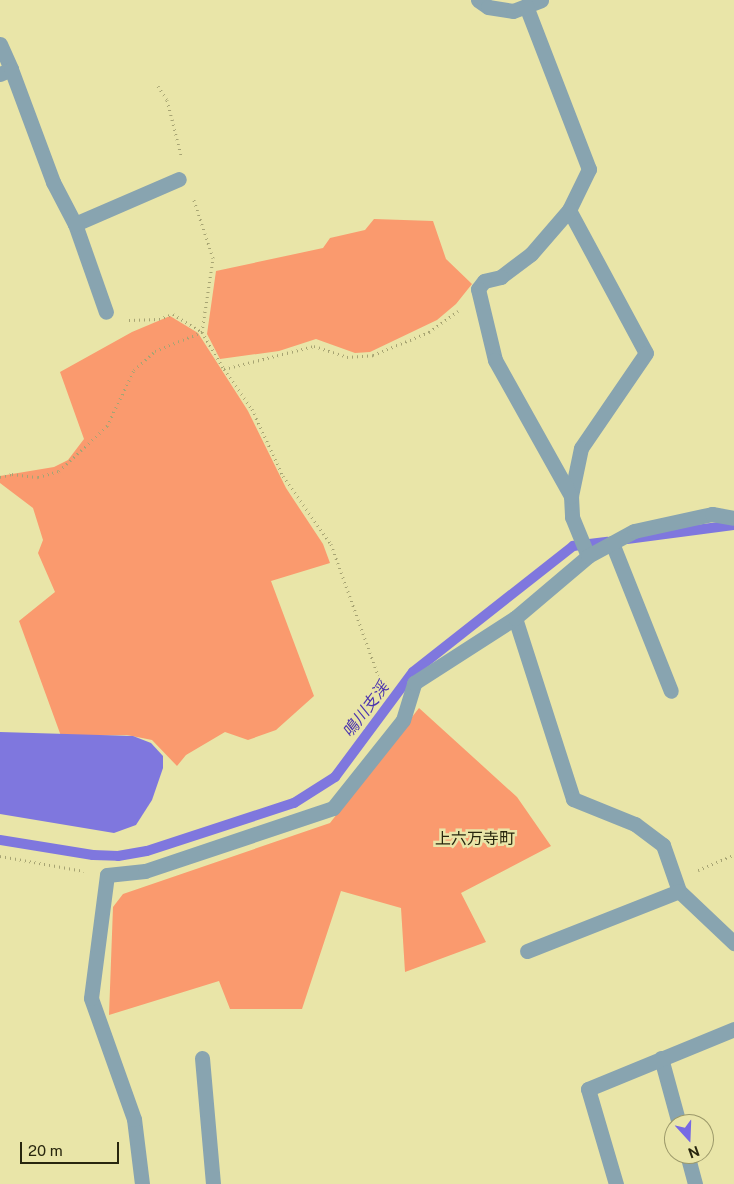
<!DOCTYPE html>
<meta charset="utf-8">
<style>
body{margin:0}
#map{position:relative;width:734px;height:1184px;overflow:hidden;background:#e9e5a8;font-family:"Public Sans","Noto Sans JP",sans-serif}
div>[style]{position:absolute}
.green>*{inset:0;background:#fa9a6e}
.water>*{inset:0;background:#7f77de}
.stream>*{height:10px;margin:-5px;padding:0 5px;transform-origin:5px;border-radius:5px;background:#7f77de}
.path>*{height:3px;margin-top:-1.5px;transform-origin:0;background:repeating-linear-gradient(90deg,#a7a473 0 1px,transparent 0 5px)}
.minor>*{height:15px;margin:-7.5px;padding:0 7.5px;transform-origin:7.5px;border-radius:7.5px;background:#88a4b0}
span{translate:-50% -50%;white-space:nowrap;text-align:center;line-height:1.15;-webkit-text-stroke:5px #e9e5a8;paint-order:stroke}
.water-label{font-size:16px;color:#4c35ae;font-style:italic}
.neighbourhood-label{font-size:16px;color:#28260e}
.north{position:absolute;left:664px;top:1114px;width:50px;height:50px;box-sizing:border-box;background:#e9e5a8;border:1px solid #9c996a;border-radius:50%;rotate:160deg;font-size:14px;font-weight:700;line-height:20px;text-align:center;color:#28260e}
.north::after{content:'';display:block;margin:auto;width:18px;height:22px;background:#7769e4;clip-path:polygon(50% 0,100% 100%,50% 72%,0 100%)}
.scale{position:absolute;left:20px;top:1142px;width:99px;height:22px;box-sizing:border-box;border:2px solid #28260e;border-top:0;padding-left:6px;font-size:15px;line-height:18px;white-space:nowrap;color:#28260e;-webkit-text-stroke:4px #e9e5a8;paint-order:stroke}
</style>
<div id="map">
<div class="green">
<i style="clip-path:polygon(374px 219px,433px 221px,446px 259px,472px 284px,456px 304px,437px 320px,370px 352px,355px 353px,316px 339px,279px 351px,220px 359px,207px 334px,216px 271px,323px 248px,330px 238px,365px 230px)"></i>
<i style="clip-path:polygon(170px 316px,198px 333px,248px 411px,286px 488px,323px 544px,330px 563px,271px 581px,314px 696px,276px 730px,248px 740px,225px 732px,186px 755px,177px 766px,152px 740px,127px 735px,61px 736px,19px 621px,55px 592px,38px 553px,43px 540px,33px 508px,0 483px,0 476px,54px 467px,68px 460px,84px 439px,60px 372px,132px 332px)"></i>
<i style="clip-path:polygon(419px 708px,517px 797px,551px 846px,461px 893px,486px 942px,405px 972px,401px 908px,341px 891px,302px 1009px,230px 1009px,219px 981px,109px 1015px,113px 907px,123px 894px,330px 823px)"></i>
</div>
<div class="water">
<i style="clip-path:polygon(0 732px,133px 736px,151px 743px,163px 756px,163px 768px,152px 800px,136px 825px,114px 833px,0 814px)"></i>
</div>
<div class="stream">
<i style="left:627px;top:539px;width:108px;rotate:-7.5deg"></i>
<i style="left:0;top:840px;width:94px;rotate:9.2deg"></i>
<i style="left:93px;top:855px;width:25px;rotate:2deg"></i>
<i style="left:118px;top:856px;width:29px;rotate:-10deg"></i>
<i style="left:147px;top:851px;width:155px;rotate:-18.1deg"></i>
<i style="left:294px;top:803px;width:49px;rotate:-32.4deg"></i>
<i style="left:335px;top:777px;width:131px;rotate:-53.4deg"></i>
<i style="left:413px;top:672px;width:204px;rotate:-38.2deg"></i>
<i style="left:573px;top:546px;width:35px;rotate:-7deg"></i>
</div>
<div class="path">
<i style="left:158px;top:86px;width:17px;rotate:57deg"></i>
<i style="left:167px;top:100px;width:57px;rotate:75.7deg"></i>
<i style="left:129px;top:320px;width:30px;rotate:-2deg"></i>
<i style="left:159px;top:319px;width:15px;rotate:-20deg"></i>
<i style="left:173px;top:314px;width:34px;rotate:32deg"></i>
<i style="left:202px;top:332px;width:43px;rotate:59.3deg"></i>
<i style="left:224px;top:369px;width:49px;rotate:55deg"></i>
<i style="left:252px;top:409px;width:74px;rotate:65.2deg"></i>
<i style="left:283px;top:476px;width:83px;rotate:54.8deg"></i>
<i style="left:331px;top:544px;width:139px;rotate:70.3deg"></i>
<i style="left:378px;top:675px;width:13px;rotate:42deg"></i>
<i style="left:224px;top:369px;width:93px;rotate:-14.3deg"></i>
<i style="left:314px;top:346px;width:35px;rotate:18deg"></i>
<i style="left:347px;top:357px;width:26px;rotate:-4deg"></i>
<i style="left:373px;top:355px;width:61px;rotate:-22.3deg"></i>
<i style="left:429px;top:332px;width:36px;rotate:-36deg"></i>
<i style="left:0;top:477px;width:12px;rotate:-14deg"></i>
<i style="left:12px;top:474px;width:26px;rotate:7deg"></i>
<i style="left:38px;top:477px;width:22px;rotate:-16deg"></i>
<i style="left:59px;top:471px;width:66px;rotate:-43.2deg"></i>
<i style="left:107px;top:426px;width:62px;rotate:-64.3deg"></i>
<i style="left:134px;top:370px;width:28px;rotate:-42deg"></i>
<i style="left:155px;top:351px;width:51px;rotate:-22deg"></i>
<i style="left:202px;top:332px;width:75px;rotate:-81.5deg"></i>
<i style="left:213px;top:258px;width:64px;rotate:-108.2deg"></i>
<i style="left:0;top:856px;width:85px;rotate:10.1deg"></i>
<i style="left:698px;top:870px;width:39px;rotate:-23deg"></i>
</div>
<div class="minor">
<i style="left:478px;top:0;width:12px;rotate:35deg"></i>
<i style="left:488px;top:7px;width:25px;rotate:9deg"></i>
<i style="left:513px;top:11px;width:30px;rotate:-21deg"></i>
<i style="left:526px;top:6px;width:175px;rotate:68.9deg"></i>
<i style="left:589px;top:169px;width:46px;rotate:116deg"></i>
<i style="left:569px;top:210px;width:162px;rotate:61.7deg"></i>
<i style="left:646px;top:353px;width:115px;rotate:124.4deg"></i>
<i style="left:581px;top:448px;width:49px;rotate:101.8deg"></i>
<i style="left:571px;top:496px;width:21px;rotate:87deg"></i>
<i style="left:572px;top:517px;width:42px;rotate:67.7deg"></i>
<i style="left:0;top:44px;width:27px;rotate:66deg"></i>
<i style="left:0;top:74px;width:12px;rotate:-24deg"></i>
<i style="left:11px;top:69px;width:121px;rotate:69.6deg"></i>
<i style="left:53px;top:182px;width:47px;rotate:62.4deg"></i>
<i style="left:75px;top:224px;width:93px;rotate:70.6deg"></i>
<i style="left:569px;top:210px;width:58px;rotate:130.8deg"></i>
<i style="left:531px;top:254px;width:38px;rotate:143deg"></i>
<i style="left:501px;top:277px;width:17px;rotate:167deg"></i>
<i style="left:484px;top:281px;width:10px;rotate:127deg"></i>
<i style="left:478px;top:289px;width:73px;rotate:76.5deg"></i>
<i style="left:495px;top:360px;width:156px;rotate:60.8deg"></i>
<i style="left:75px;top:224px;width:113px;rotate:-23.4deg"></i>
<i style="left:612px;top:543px;width:159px;rotate:68.3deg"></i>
<i style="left:515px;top:618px;width:190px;rotate:72.2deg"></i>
<i style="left:573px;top:799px;width:67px;rotate:22deg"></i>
<i style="left:635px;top:824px;width:35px;rotate:37deg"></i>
<i style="left:663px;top:845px;width:49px;rotate:70.8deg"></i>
<i style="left:679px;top:891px;width:76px;rotate:43.4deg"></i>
<i style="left:527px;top:951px;width:163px;rotate:-21.5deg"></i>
<i style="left:202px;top:1058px;width:126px;rotate:85deg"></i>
<i style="left:661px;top:1058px;width:68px;rotate:74.7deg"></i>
<i style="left:687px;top:1154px;width:31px;rotate:75deg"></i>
<i style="left:142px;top:1184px;width:65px;rotate:-97deg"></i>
<i style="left:134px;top:1119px;width:128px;rotate:-109.6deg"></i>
<i style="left:91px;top:998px;width:124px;rotate:-82.6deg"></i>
<i style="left:107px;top:875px;width:38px;rotate:-6deg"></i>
<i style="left:145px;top:871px;width:198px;rotate:-18.5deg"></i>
<i style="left:333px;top:808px;width:112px;rotate:-51.5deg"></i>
<i style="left:403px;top:720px;width:39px;rotate:-73deg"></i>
<i style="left:414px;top:683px;width:120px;rotate:-32.8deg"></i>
<i style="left:515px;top:618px;width:96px;rotate:-40.3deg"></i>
<i style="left:588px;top:556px;width:52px;rotate:-28.5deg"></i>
<i style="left:634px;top:531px;width:80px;rotate:-12.3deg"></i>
<i style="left:712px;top:514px;width:22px;rotate:10deg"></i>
<i style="left:616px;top:1184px;width:99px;rotate:-106.4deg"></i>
<i style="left:588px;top:1089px;width:158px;rotate:-22.3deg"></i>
</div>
<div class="water-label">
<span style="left:366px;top:710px;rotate:-53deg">鳴川支渓</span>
</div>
<div class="neighbourhood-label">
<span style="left:475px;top:839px">上六万寺町</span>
</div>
<div class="north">N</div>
<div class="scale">20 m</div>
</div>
